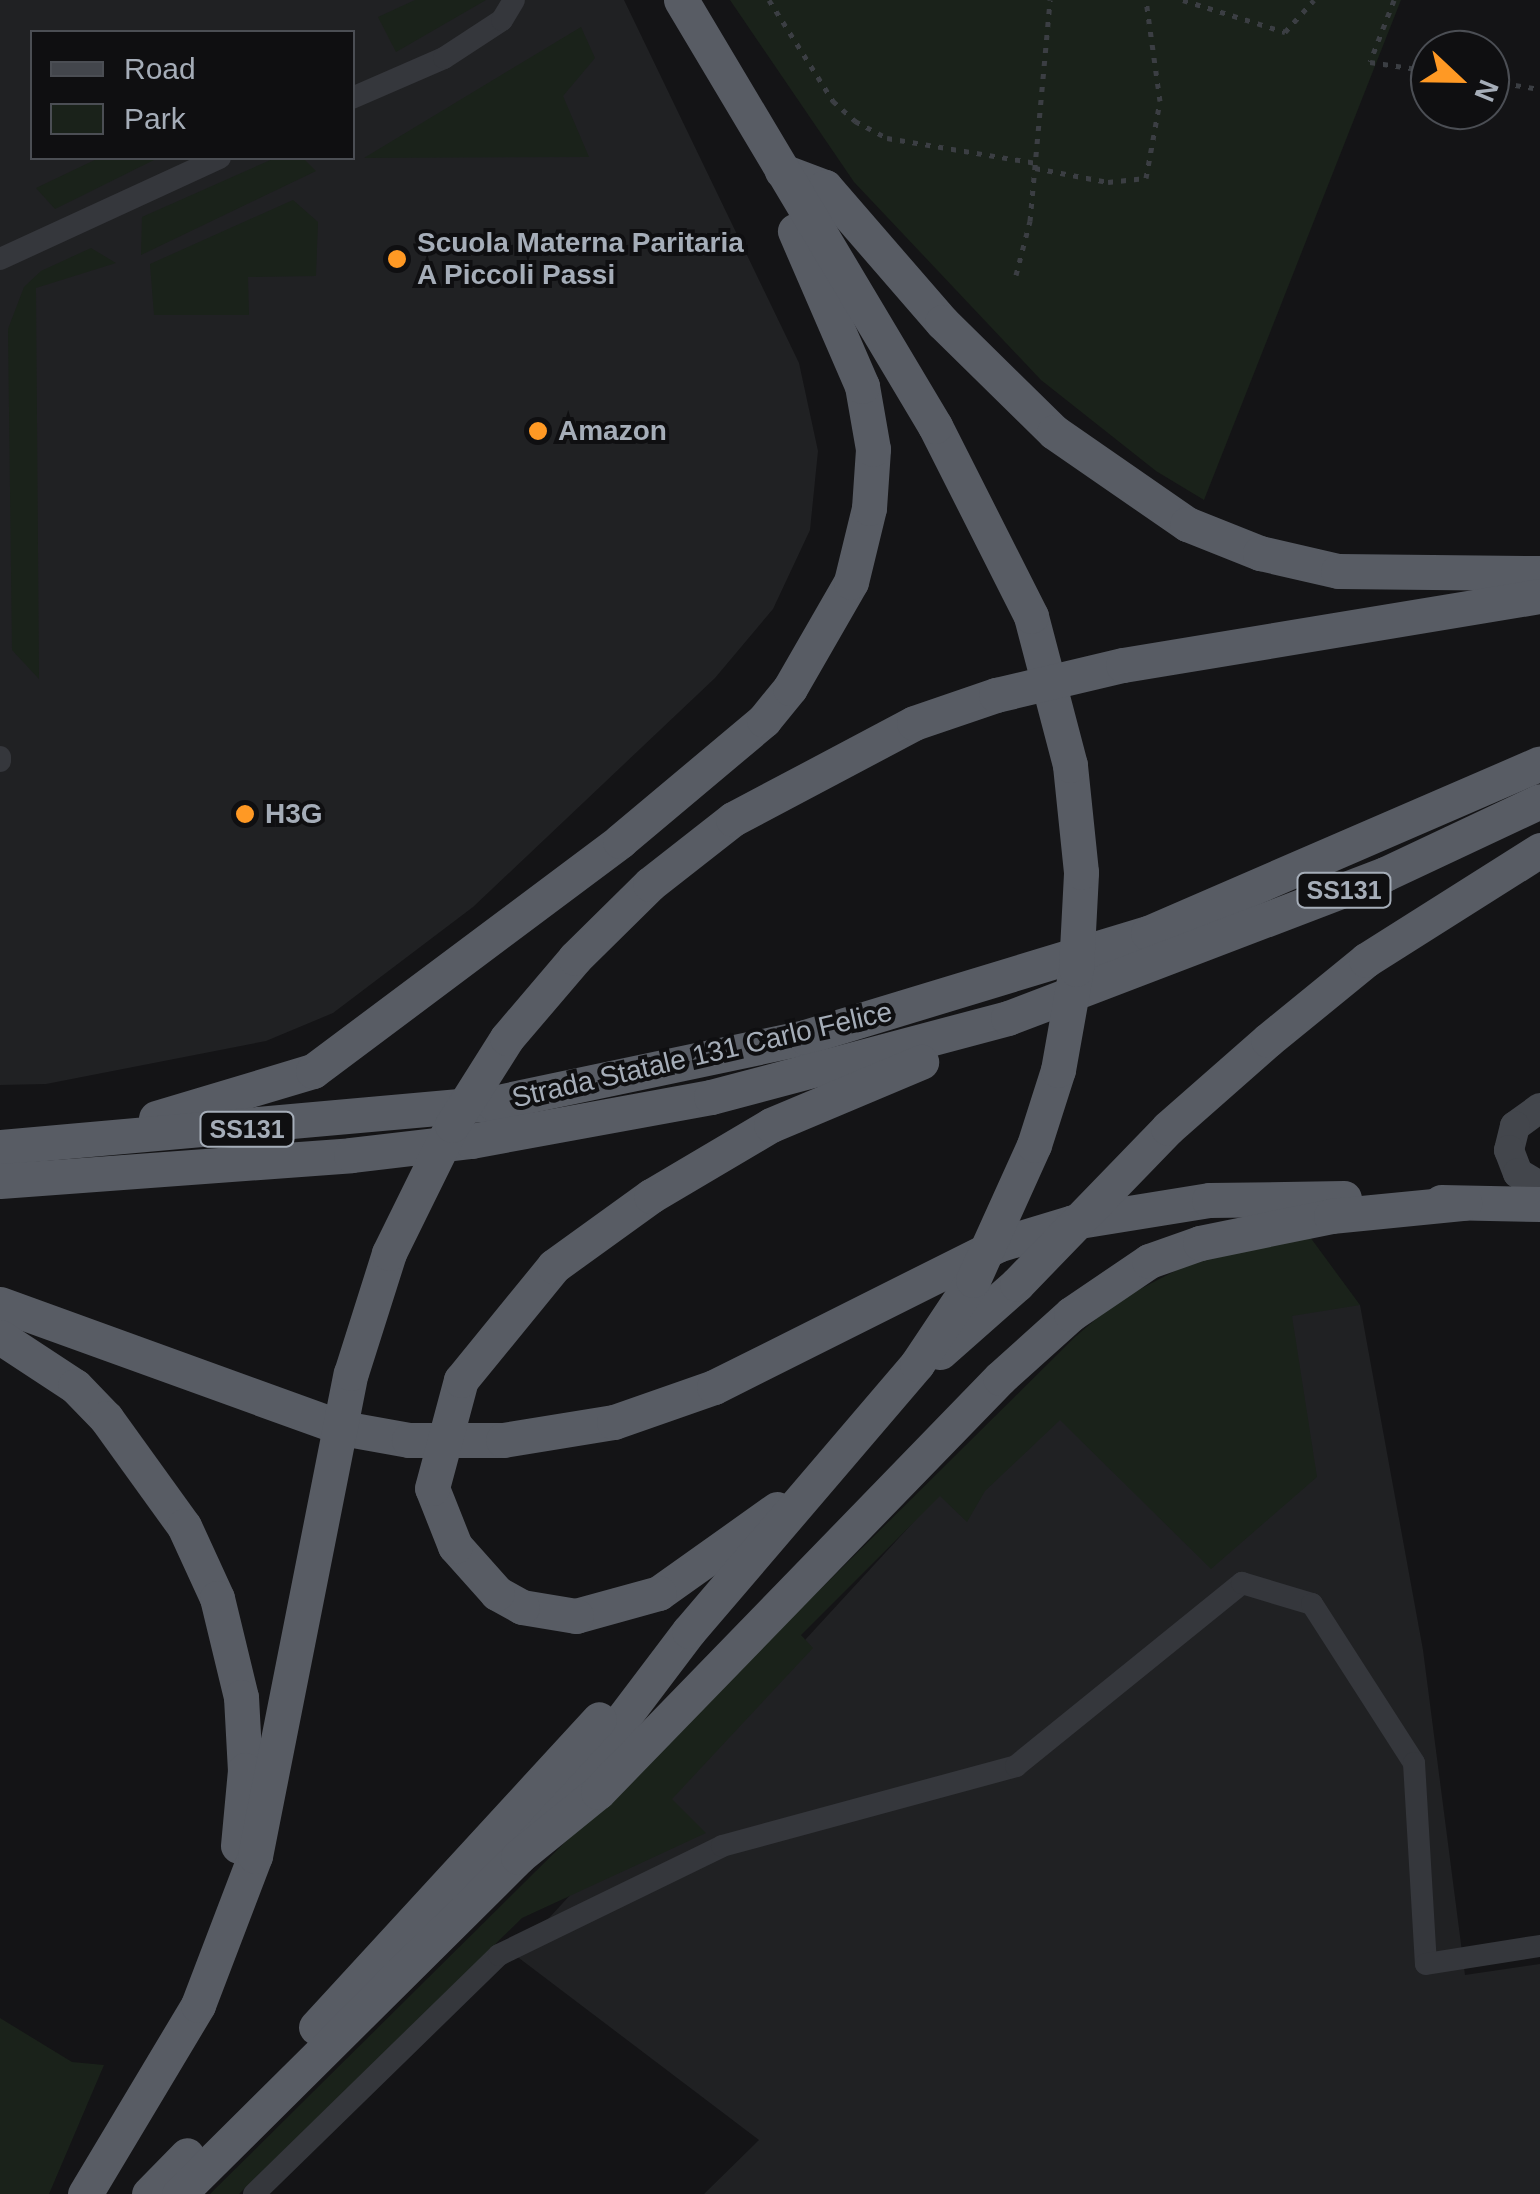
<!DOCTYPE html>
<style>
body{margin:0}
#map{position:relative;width:1540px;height:2194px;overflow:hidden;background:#141416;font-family:Helvetica,sans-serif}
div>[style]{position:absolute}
.built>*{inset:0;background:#202123}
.green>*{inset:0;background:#1a221a}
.path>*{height:5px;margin-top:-2.5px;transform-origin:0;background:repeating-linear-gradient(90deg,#3b3e43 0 5px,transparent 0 13px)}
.minor>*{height:22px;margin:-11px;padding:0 11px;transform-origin:11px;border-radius:11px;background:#35373c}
.secondary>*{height:30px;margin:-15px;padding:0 15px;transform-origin:15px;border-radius:15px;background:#43464c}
.trunk>*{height:35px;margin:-17.5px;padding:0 17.5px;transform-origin:17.5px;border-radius:17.5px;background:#585c64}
.dots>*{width:28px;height:28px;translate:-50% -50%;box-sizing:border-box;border:5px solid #0f0f11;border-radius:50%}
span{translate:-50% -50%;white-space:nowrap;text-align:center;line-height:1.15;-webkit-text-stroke:8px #0f0f11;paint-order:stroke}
.shield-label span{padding:2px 8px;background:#0f0f11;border:2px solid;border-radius:8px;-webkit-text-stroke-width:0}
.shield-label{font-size:25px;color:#a5adb8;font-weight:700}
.poi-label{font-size:28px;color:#a5adb8;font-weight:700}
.left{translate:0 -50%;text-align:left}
.street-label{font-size:28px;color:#a5adb8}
.legend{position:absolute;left:30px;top:30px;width:325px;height:130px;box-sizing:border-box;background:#0f0f11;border:2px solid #4b4e54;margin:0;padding:12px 18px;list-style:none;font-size:30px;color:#a5adb8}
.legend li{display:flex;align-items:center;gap:20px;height:50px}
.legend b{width:50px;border:2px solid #4b4e54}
.north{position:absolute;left:1410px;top:30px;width:100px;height:100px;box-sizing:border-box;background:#0f0f11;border:2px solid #4b4e54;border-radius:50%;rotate:112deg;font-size:28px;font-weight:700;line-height:40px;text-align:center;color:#a5adb8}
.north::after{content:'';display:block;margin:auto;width:35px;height:45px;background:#ff9924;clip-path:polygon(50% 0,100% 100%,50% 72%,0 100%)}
</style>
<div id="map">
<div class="built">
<i style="clip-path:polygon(evenodd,0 0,624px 0,799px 363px,818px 451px,810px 530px,773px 609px,715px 678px,473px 907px,333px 1013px,266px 1041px,46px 1084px,0 1085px,0 0,32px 32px,352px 32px,352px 158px,32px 158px,32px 32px)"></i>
<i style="clip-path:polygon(1117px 1301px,1360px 1305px,1423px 1650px,1465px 1975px,1540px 1964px,1540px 2194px,704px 2194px,759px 2140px,515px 1955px)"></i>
</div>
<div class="green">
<i style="clip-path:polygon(415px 0,486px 0,396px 52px,378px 17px)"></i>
<i style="clip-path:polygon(730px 0,1401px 0,1204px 500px,1156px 471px,1041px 380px,854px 182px)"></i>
<i style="clip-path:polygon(581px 27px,595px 58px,563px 96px,589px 157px,364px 158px)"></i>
<i style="clip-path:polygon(99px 158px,156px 159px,55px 209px,36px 188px)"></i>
<i style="clip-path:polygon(275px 158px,303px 158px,316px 171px,141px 255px,142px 217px)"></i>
<i style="clip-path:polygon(293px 200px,318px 222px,316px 276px,248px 277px,249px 315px,154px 315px,150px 264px)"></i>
<i style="clip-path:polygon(91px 248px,116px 263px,36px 288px,39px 679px,12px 650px,8px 329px,24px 287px,41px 271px)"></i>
<i style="clip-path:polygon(1310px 1237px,1360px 1305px,1292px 1316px,1317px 1477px,1211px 1569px,1060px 1420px,985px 1491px,967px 1522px,940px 1496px,801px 1635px,813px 1648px,672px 1799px,706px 1833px,522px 1918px,239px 2194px,210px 2194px,1075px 1337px,1117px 1301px,1202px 1257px)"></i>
<i style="clip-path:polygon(0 2018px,72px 2062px,104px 2065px,49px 2194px,0 2194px)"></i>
</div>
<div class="path">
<i style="left:769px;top:0;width:120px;rotate:57.6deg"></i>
<i style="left:833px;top:101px;width:30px;rotate:42deg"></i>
<i style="left:855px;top:121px;width:36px;rotate:28deg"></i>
<i style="left:887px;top:138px;width:151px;rotate:9.5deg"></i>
<i style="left:1183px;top:0;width:107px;rotate:17.4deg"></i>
<i style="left:1285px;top:32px;width:43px;rotate:-47.8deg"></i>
<i style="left:1394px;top:0;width:66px;rotate:111.2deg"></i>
<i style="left:1370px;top:62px;width:61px;rotate:8.5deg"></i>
<i style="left:1490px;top:81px;width:51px;rotate:9.1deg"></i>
<i style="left:1035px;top:168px;width:74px;rotate:10.9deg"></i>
<i style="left:1108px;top:182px;width:38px;rotate:-6deg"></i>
<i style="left:1146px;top:178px;width:78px;rotate:-79.7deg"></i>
<i style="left:1160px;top:101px;width:102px;rotate:-97.9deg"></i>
<i style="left:1016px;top:275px;width:56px;rotate:-75.5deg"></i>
<i style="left:1030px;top:221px;width:222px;rotate:-84.8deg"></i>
</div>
<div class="minor">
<i style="left:352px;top:98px;width:100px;rotate:-23.5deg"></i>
<i style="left:444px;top:58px;width:69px;rotate:-33.2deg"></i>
<i style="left:502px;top:20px;width:23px;rotate:-59deg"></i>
<i style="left:0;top:259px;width:242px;rotate:-24.7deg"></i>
<i style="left:0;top:757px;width:4px;rotate:90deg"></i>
<i style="left:254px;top:2194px;width:342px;rotate:-44.3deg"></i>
<i style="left:499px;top:1955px;width:248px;rotate:-26deg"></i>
<i style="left:722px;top:1846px;width:305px;rotate:-15.2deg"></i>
<i style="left:1016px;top:1766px;width:291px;rotate:-39deg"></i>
<i style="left:1242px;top:1583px;width:73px;rotate:16.7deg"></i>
<i style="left:1312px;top:1604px;width:189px;rotate:57.3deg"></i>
<i style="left:1414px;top:1763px;width:201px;rotate:86.6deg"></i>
<i style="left:1426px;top:1964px;width:115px;rotate:-9deg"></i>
</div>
<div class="secondary">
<i style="left:1540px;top:1108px;width:31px;rotate:144deg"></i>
<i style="left:1515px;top:1126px;width:25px;rotate:104deg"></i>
<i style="left:1509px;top:1150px;width:25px;rotate:69deg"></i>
<i style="left:1518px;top:1173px;width:26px;rotate:31deg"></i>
</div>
<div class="trunk">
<i style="left:782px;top:171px;width:46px;rotate:20.4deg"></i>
<i style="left:825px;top:187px;width:179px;rotate:49.1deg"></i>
<i style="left:942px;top:322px;width:157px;rotate:44.5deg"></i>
<i style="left:1054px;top:432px;width:162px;rotate:34.7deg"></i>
<i style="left:1187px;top:524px;width:79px;rotate:21.7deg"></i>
<i style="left:1260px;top:553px;width:80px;rotate:13deg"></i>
<i style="left:1338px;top:571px;width:202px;rotate:0.6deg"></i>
<i style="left:156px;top:1118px;width:164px;rotate:-16.7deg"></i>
<i style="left:313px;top:1071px;width:384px;rotate:-36.8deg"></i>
<i style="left:620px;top:841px;width:188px;rotate:-40deg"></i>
<i style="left:764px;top:720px;width:41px;rotate:-50.9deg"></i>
<i style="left:790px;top:688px;width:122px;rotate:-60.1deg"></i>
<i style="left:851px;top:582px;width:76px;rotate:-76.3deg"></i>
<i style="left:869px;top:508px;width:59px;rotate:-86.1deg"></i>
<i style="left:873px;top:449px;width:64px;rotate:-99.9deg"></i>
<i style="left:862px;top:386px;width:169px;rotate:-113.4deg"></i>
<i style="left:0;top:1147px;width:495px;rotate:-5.1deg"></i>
<i style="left:493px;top:1103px;width:319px;rotate:-11.9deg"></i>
<i style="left:805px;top:1037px;width:358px;rotate:-16.9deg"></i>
<i style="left:1148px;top:933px;width:427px;rotate:-23.4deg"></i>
<i style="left:0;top:1181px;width:352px;rotate:-4.2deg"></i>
<i style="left:351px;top:1155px;width:121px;rotate:-6.7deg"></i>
<i style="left:471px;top:1141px;width:244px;rotate:-10.4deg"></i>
<i style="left:711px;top:1097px;width:307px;rotate:-14.9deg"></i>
<i style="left:1008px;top:1018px;width:404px;rotate:-20.9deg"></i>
<i style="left:1385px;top:874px;width:171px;rotate:-25.2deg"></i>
<i style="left:1441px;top:1202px;width:99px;rotate:1.2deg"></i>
<i style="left:0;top:1304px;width:364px;rotate:19.9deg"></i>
<i style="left:342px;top:1428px;width:68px;rotate:10.2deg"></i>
<i style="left:409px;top:1440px;width:94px"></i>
<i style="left:503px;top:1440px;width:112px;rotate:-9.2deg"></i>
<i style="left:614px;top:1422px;width:106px;rotate:-19.3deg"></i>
<i style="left:714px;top:1387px;width:317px;rotate:-26.6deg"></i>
<i style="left:997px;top:1245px;width:79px;rotate:-16.8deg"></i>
<i style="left:1073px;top:1222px;width:138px;rotate:-9.2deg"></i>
<i style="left:1209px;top:1200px;width:135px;rotate:-0.8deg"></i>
<i style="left:0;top:1337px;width:90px;rotate:33.2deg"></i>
<i style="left:75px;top:1386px;width:45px;rotate:45.9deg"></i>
<i style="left:106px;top:1418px;width:133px;rotate:54.2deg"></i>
<i style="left:184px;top:1526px;width:79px;rotate:65.4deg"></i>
<i style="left:217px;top:1598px;width:102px;rotate:76.4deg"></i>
<i style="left:241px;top:1697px;width:73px;rotate:86.9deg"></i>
<i style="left:245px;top:1770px;width:76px;rotate:95.3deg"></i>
<i style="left:940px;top:1352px;width:103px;rotate:-41.4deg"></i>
<i style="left:1017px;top:1284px;width:217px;rotate:-45.9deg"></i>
<i style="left:1168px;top:1128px;width:133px;rotate:-41.3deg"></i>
<i style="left:1268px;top:1040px;width:127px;rotate:-39.2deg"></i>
<i style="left:1366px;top:960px;width:206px;rotate:-32.3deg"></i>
<i style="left:777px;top:1509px;width:145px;rotate:144.6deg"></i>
<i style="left:659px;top:1593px;width:86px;rotate:164.5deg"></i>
<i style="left:576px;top:1616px;width:55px;rotate:-170.5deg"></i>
<i style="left:522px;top:1607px;width:29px;rotate:-151deg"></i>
<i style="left:497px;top:1593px;width:63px;rotate:-131.8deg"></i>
<i style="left:455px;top:1546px;width:62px;rotate:-111.6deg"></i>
<i style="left:432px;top:1488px;width:112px;rotate:-75deg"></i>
<i style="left:461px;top:1380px;width:147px;rotate:-50.8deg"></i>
<i style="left:554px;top:1266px;width:120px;rotate:-35.8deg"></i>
<i style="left:651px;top:1196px;width:139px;rotate:-30.6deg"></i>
<i style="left:771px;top:1125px;width:163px;rotate:-22.8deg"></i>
<i style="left:518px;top:1857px;width:283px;rotate:-52.9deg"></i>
<i style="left:689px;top:1631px;width:351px;rotate:-49.5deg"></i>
<i style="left:917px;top:1364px;width:101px;rotate:-56.3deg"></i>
<i style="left:973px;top:1280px;width:148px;rotate:-65.7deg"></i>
<i style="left:1034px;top:1145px;width:79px;rotate:-72.3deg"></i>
<i style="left:1058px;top:1070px;width:103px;rotate:-79.9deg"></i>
<i style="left:1076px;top:969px;width:97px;rotate:-87deg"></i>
<i style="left:1081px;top:872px;width:108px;rotate:-95.9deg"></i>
<i style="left:1070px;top:765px;width:154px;rotate:-104.7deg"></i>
<i style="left:1031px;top:616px;width:213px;rotate:-116.8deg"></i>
<i style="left:935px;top:426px;width:496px;rotate:-120.8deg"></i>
<i style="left:316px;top:2027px;width:418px;rotate:-47.4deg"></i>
<i style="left:85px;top:2194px;width:220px;rotate:-59.1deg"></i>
<i style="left:198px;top:2005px;width:160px;rotate:-69.1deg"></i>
<i style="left:255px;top:1856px;width:492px;rotate:-78.8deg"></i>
<i style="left:351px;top:1373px;width:126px;rotate:-72.4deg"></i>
<i style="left:389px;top:1253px;width:143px;rotate:-63.8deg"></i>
<i style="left:452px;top:1125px;width:103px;rotate:-57.7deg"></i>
<i style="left:507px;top:1038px;width:105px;rotate:-49.6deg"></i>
<i style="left:575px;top:958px;width:105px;rotate:-44.6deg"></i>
<i style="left:650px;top:884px;width:105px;rotate:-38.1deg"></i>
<i style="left:733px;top:819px;width:205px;rotate:-27.9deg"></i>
<i style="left:914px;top:723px;width:87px;rotate:-18.9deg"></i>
<i style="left:996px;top:695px;width:130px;rotate:-13.3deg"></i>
<i style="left:1123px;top:665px;width:423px;rotate:-9.4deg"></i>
<i style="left:149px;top:2194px;width:54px;rotate:-45.7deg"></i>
<i style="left:179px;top:2194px;width:478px;rotate:-44.8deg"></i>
<i style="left:518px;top:1857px;width:103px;rotate:-39.1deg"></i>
<i style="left:598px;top:1792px;width:577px;rotate:-45.84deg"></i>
<i style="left:1000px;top:1378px;width:96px;rotate:-42deg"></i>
<i style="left:1071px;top:1314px;width:94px;rotate:-34.2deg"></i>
<i style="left:1149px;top:1261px;width:54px;rotate:-19.4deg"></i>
<i style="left:1200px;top:1243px;width:134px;rotate:-11.6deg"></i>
<i style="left:1331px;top:1216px;width:134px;rotate:-5.6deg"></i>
</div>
<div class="dots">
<i style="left:397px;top:259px;background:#ff9924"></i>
<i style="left:538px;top:431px;background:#ff9924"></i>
<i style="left:245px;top:814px;background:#ff9924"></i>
</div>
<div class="shield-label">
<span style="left:1344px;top:890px">SS131</span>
<span style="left:247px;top:1129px">SS131</span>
</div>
<div class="poi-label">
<span class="left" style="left:417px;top:259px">Scuola Materna Paritaria<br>A Piccoli Passi</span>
<span class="left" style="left:558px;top:431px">Amazon</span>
<span class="left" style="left:265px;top:814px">H3G</span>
</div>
<div class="street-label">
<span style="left:702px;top:1055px;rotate:-13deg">Strada Statale 131 Carlo Felice</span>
</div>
<ul class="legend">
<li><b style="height:12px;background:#43464c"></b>Road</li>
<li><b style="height:28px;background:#1a221a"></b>Park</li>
</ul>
<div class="north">N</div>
</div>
